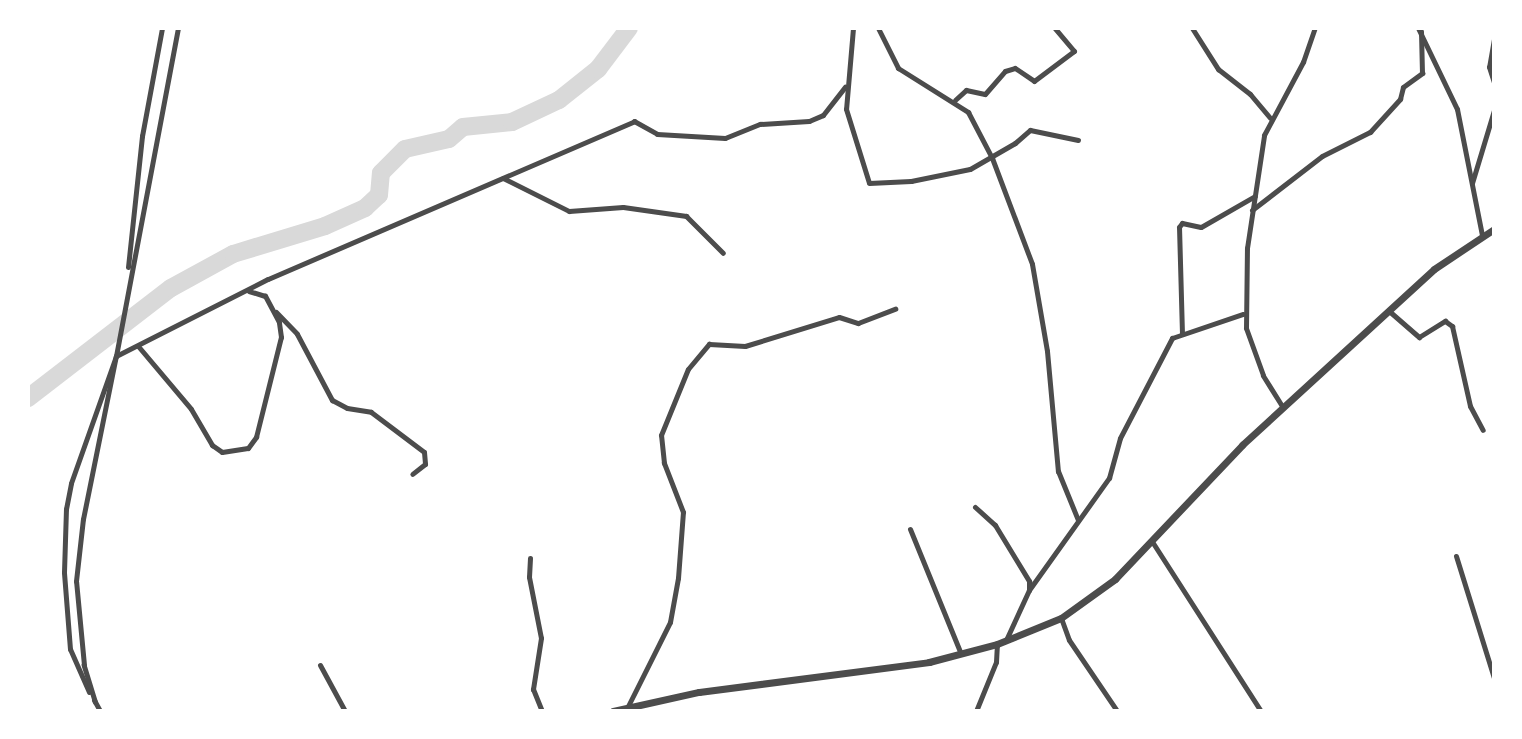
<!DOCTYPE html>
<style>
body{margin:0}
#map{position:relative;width:1522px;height:739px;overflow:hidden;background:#fff;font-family:Overpass,sans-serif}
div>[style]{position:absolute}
.river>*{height:18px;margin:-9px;padding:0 9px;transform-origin:9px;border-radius:9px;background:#d9d9d9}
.minor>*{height:5px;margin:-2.5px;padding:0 2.5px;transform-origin:2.5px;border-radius:2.5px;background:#4c4c4c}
.tertiary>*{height:7px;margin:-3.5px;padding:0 3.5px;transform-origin:3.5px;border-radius:3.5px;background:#4c4c4c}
span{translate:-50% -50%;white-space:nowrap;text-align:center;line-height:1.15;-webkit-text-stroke:7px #fff;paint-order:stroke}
.frame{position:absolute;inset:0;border:30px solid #fff;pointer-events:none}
</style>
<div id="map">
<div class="river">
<i style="left:28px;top:398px;width:180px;rotate:-37.6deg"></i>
<i style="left:171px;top:288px;width:71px;rotate:-28.7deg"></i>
<i style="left:233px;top:254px;width:96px;rotate:-16.9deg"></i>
<i style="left:325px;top:226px;width:44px;rotate:-24.2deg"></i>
<i style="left:365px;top:208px;width:19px;rotate:-43deg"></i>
<i style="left:379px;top:195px;width:22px;rotate:-85deg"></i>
<i style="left:381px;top:173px;width:34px;rotate:-45deg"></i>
<i style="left:405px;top:149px;width:45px;rotate:-12.8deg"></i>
<i style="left:449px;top:139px;width:18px;rotate:-41deg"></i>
<i style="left:463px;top:127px;width:49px;rotate:-5.8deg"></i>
<i style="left:512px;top:122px;width:52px;rotate:-25.1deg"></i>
<i style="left:559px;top:100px;width:50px;rotate:-38.5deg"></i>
<i style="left:598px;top:69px;width:51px;rotate:-52.9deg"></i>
</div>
<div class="minor">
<i style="left:853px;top:28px;width:81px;rotate:94.9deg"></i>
<i style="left:846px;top:109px;width:77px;rotate:72.7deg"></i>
<i style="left:869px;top:183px;width:42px;rotate:-2.7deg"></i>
<i style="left:911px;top:181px;width:60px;rotate:-11.5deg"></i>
<i style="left:970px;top:169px;width:52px;rotate:-30deg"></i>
<i style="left:1015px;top:143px;width:20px;rotate:-41deg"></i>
<i style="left:1030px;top:130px;width:49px;rotate:11.8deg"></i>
<i style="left:878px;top:28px;width:45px;rotate:63.4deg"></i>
<i style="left:898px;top:68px;width:83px;rotate:32.2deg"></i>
<i style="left:968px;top:112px;width:52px;rotate:62.4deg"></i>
<i style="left:992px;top:158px;width:113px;rotate:69.3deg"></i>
<i style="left:1032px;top:264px;width:88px;rotate:80.2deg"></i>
<i style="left:1047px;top:351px;width:121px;rotate:84.8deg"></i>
<i style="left:1058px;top:471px;width:53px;rotate:67.8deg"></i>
<i style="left:1192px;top:28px;width:49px;rotate:57.6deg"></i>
<i style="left:1218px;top:69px;width:41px;rotate:38deg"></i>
<i style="left:1250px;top:94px;width:31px;rotate:50deg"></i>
<i style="left:1418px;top:28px;width:90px;rotate:64.3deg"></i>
<i style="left:1457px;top:109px;width:128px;rotate:78.8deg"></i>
<i style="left:1494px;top:39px;width:28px;rotate:100deg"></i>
<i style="left:1489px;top:67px;width:16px;rotate:72deg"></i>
<i style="left:955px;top:100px;width:15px;rotate:-42deg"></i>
<i style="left:966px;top:90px;width:19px;rotate:12deg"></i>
<i style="left:985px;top:94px;width:30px;rotate:-49deg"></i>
<i style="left:1005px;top:71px;width:10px;rotate:-17deg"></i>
<i style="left:1015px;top:68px;width:23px;rotate:34deg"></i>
<i style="left:1034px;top:81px;width:50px;rotate:-36.9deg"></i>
<i style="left:1074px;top:51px;width:30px;rotate:-130deg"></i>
<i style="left:503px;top:178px;width:74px;rotate:26.6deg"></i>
<i style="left:569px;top:211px;width:54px;rotate:-4.2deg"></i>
<i style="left:623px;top:207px;width:64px;rotate:8.1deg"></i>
<i style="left:686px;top:216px;width:52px;rotate:45deg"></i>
<i style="left:1472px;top:183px;width:76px;rotate:-73.2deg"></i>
<i style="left:1252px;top:210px;width:88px;rotate:-37.6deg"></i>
<i style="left:1322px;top:156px;width:54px;rotate:-26.6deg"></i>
<i style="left:1370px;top:132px;width:45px;rotate:-47.7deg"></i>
<i style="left:1400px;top:99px;width:12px;rotate:-76deg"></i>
<i style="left:1403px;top:87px;width:24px;rotate:-36deg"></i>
<i style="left:1422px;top:73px;width:42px;rotate:-91.4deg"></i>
<i style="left:128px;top:267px;width:132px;rotate:-83.9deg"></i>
<i style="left:142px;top:136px;width:110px;rotate:-79.5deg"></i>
<i style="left:1389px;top:311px;width:40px;rotate:41deg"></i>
<i style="left:1419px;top:337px;width:31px;rotate:-32deg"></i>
<i style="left:1445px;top:321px;width:9px;rotate:36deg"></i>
<i style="left:1452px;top:326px;width:82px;rotate:77.3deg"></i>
<i style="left:1470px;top:406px;width:27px;rotate:62deg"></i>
<i style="left:276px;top:312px;width:30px;rotate:46deg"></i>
<i style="left:297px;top:334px;width:75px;rotate:62.1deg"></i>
<i style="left:332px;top:400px;width:17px;rotate:28deg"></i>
<i style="left:347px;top:408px;width:24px;rotate:9deg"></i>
<i style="left:371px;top:412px;width:66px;rotate:37deg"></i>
<i style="left:424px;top:452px;width:12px;rotate:85deg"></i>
<i style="left:425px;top:464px;width:16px;rotate:142deg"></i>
<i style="left:1182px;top:334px;width:107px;rotate:-91.6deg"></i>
<i style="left:1179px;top:227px;width:5px;rotate:-53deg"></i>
<i style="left:1182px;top:223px;width:19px;rotate:12deg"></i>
<i style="left:1201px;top:227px;width:62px;rotate:-29.9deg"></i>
<i style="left:138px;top:346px;width:82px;rotate:49.9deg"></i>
<i style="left:191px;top:409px;width:42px;rotate:59.7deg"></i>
<i style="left:212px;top:445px;width:12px;rotate:35deg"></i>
<i style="left:222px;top:452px;width:26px;rotate:-9deg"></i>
<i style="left:248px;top:448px;width:14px;rotate:-54deg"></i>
<i style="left:256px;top:437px;width:103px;rotate:-76deg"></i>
<i style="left:281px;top:337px;width:15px;rotate:-98deg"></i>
<i style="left:279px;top:322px;width:30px;rotate:-118deg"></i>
<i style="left:265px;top:296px;width:17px;rotate:-163deg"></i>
<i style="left:1282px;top:406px;width:36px;rotate:-122deg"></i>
<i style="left:1263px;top:375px;width:50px;rotate:-109.9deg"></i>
<i style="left:1246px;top:328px;width:80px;rotate:-89.3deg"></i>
<i style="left:1247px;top:248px;width:114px;rotate:-81.4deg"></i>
<i style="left:1264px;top:135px;width:83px;rotate:-61.9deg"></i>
<i style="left:1303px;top:62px;width:36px;rotate:-71deg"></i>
<i style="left:975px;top:507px;width:27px;rotate:42deg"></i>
<i style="left:995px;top:525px;width:66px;rotate:58.7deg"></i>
<i style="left:1029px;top:581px;width:9px;rotate:90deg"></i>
<i style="left:910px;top:529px;width:135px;rotate:67.8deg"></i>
<i style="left:1153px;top:543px;width:200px;rotate:57.3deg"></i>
<i style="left:1456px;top:556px;width:128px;rotate:72.7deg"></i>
<i style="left:530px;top:558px;width:19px;rotate:93deg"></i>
<i style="left:529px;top:577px;width:62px;rotate:78.9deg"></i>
<i style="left:541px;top:638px;width:52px;rotate:98.9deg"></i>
<i style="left:533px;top:689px;width:24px;rotate:68deg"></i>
<i style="left:1061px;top:618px;width:23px;rotate:70deg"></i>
<i style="left:1069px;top:640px;width:86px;rotate:55.9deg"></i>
<i style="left:1006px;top:640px;width:55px;rotate:-65.3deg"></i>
<i style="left:1029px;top:590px;width:138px;rotate:-54.5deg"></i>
<i style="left:1109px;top:478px;width:41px;rotate:-74.6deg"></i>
<i style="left:1120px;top:438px;width:113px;rotate:-62.5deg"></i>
<i style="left:1172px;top:338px;width:75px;rotate:-18.7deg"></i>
<i style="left:320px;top:665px;width:52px;rotate:61.5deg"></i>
<i style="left:89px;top:692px;width:47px;rotate:-113.8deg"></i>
<i style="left:70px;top:649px;width:77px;rotate:-94.5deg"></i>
<i style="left:64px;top:572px;width:63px;rotate:-88.2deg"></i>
<i style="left:66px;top:509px;width:26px;rotate:-79deg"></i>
<i style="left:71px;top:483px;width:135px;rotate:-70.5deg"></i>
<i style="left:116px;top:356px;width:334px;rotate:-79.3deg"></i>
<i style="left:94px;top:700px;width:13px;rotate:61deg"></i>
<i style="left:95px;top:702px;width:39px;rotate:-107deg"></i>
<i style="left:84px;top:665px;width:84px;rotate:-95.4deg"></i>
<i style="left:76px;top:581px;width:62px;rotate:-83.6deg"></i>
<i style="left:83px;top:519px;width:166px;rotate:-78.6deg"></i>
<i style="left:116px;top:356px;width:170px;rotate:-26.9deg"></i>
<i style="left:268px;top:279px;width:399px;rotate:-23.3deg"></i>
<i style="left:634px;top:121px;width:26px;rotate:29deg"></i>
<i style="left:657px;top:134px;width:68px;rotate:3.4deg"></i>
<i style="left:725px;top:138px;width:38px;rotate:-22deg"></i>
<i style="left:760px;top:124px;width:49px;rotate:-3.5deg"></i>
<i style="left:809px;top:121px;width:15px;rotate:-23deg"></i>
<i style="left:823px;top:115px;width:36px;rotate:-52deg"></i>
<i style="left:627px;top:708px;width:96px;rotate:-63.4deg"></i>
<i style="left:670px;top:622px;width:45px;rotate:-79.7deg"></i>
<i style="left:678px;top:578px;width:66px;rotate:-85.7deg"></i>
<i style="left:683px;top:512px;width:53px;rotate:-111.2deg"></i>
<i style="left:664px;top:463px;width:28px;rotate:-96deg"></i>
<i style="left:661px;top:435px;width:71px;rotate:-67.8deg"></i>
<i style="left:688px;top:369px;width:33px;rotate:-50deg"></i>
<i style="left:709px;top:344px;width:36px;rotate:3deg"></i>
<i style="left:745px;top:346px;width:98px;rotate:-17.1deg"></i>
<i style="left:839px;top:317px;width:20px;rotate:18deg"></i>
<i style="left:858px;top:323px;width:40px;rotate:-21deg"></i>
<i style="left:976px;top:711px;width:53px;rotate:-67.8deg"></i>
<i style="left:996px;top:662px;width:18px;rotate:-87deg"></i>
</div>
<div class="tertiary">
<i style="left:613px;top:711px;width:88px;rotate:-12.5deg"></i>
<i style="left:699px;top:692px;width:232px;rotate:-7.4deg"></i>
<i style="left:929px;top:662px;width:70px;rotate:-14.8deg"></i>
<i style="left:997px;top:644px;width:69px;rotate:-22.1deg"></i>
<i style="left:1061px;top:618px;width:67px;rotate:-35.8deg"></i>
<i style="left:1115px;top:579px;width:185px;rotate:-46.5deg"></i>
<i style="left:1242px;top:445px;width:260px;rotate:-42.5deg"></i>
<i style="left:1434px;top:269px;width:72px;rotate:-33.7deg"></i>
</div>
<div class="frame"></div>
</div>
